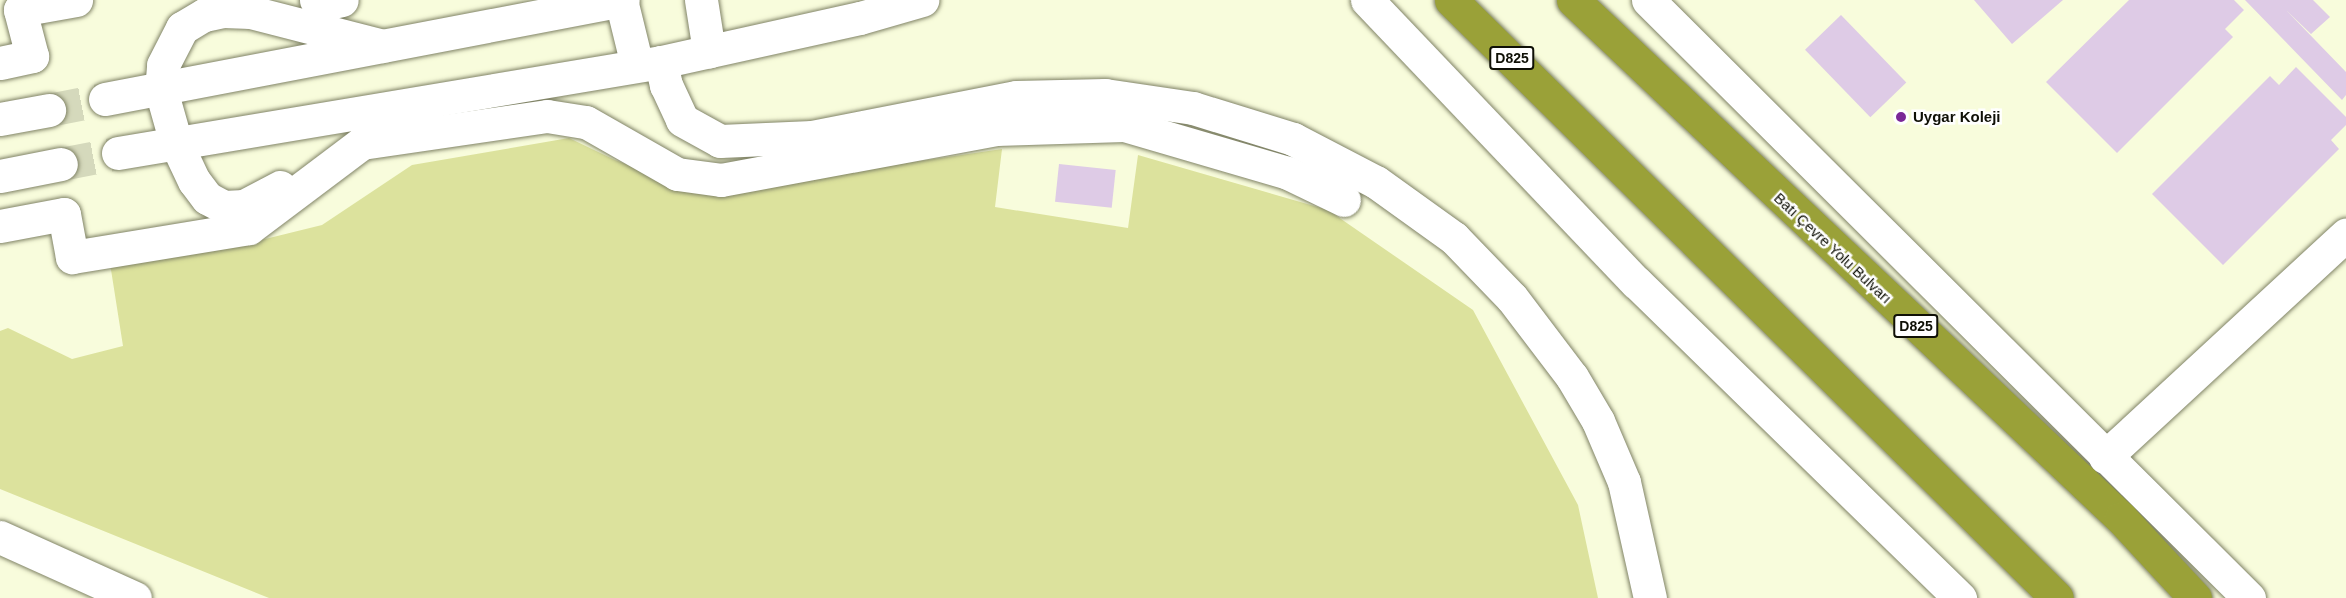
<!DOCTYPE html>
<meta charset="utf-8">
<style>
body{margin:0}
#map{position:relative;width:2346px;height:598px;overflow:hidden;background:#f8fcdc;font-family:Helvetica,sans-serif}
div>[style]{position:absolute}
.green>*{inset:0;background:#dce29d}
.building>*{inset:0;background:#decbe6;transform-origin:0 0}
.minor-tunnel>*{height:33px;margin-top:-16.5px;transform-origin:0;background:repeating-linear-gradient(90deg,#d5d9bc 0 33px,transparent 0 49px)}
.roads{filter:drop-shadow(0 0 2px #808366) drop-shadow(0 0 2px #808366)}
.minor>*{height:33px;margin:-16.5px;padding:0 16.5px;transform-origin:16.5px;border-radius:16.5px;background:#fff}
.highway>*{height:33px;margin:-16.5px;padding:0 16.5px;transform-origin:16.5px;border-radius:16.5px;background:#9aa138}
.dots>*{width:16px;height:16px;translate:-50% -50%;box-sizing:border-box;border:3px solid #fff;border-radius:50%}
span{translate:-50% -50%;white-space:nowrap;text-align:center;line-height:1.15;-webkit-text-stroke:5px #fff;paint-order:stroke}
.shield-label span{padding:2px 4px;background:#fff;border:2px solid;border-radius:4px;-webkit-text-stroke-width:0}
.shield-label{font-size:14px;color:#0f1006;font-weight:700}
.poi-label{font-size:15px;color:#0f1006;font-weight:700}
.left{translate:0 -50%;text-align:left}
.street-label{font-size:15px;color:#0f1006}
</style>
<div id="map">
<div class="green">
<i style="clip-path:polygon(569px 138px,615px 160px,703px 193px,1002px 149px,995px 207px,1128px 228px,1138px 155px,1328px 210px,1473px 310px,1578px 505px,1598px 598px,269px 598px,0 489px,0 331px,8px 328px,72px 359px,123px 346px,109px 257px,229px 248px,322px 225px,412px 165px)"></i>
</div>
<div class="building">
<i style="clip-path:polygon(1974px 0,2063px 0,2012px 44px)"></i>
<i style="clip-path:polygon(2129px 0,2234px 0,2244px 10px,2225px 29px,2233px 37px,2117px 153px,2046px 82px)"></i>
<i style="clip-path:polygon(2245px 0,2313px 0,2330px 17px,2311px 34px,2286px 10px,2346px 72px,2346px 95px,2342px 100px)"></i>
<i style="left:1841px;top:15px;width:94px;height:50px;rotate:46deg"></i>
<i style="clip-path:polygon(2296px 67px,2346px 117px,2346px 125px,2331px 140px,2339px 149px,2223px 265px,2152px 194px,2270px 76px,2279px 85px)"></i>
<i style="left:1059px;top:164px;width:57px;height:38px;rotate:6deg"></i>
</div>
<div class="minor-tunnel">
<i style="left:49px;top:110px;width:57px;rotate:-11.1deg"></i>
<i style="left:61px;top:164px;width:58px;rotate:-10.9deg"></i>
</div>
<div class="roads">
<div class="minor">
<i style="left:316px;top:0;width:12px;rotate:14deg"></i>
<i style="left:328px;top:3px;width:14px;rotate:-12deg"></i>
<i style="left:621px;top:0;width:67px;rotate:76.2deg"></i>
<i style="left:701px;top:0;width:52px;rotate:81.1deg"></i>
<i style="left:1367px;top:0;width:390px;rotate:46.4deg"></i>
<i style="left:1636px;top:282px;width:453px;rotate:44.3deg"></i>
<i style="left:1648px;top:0;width:848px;rotate:44.86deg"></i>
<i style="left:661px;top:62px;width:24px;rotate:78deg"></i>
<i style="left:666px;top:85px;width:38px;rotate:65deg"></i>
<i style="left:682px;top:120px;width:43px;rotate:28.9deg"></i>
<i style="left:720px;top:141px;width:92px;rotate:-2.5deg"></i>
<i style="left:812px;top:137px;width:208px;rotate:-11.1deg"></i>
<i style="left:1016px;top:97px;width:89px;rotate:-1.3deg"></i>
<i style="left:1105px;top:95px;width:89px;rotate:8.4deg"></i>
<i style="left:1193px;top:108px;width:105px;rotate:17.2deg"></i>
<i style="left:1293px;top:139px;width:93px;rotate:27.4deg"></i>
<i style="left:1376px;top:182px;width:96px;rotate:35.7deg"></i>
<i style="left:1454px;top:238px;width:83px;rotate:46deg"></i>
<i style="left:1512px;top:298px;width:99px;rotate:52.8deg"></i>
<i style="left:1572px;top:377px;width:51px;rotate:59.4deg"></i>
<i style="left:1598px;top:421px;width:66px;rotate:66.9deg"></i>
<i style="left:1624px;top:482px;width:119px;rotate:77.4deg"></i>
<i style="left:0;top:63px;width:33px;rotate:-12deg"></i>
<i style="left:32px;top:56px;width:48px;rotate:-104.6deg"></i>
<i style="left:20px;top:10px;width:57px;rotate:-10.1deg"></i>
<i style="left:105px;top:99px;width:527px;rotate:-10.82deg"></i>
<i style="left:0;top:119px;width:50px;rotate:-10.4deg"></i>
<i style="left:118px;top:153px;width:551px;rotate:-9.51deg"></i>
<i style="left:661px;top:62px;width:204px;rotate:-12.5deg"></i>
<i style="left:860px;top:18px;width:65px;rotate:-16.2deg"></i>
<i style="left:0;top:176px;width:62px;rotate:-11.1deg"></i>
<i style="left:280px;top:187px;width:41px;rotate:152.2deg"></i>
<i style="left:244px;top:206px;width:20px;rotate:177deg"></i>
<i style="left:224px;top:207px;width:19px;rotate:-152deg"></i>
<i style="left:207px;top:198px;width:21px;rotate:-127deg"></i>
<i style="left:194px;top:181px;width:42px;rotate:-115.3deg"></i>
<i style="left:176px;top:143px;width:55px;rotate:-105.8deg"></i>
<i style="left:161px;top:90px;width:25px;rotate:-85deg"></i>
<i style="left:163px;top:65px;width:42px;rotate:-62.8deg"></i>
<i style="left:182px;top:28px;width:26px;rotate:-31deg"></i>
<i style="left:204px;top:15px;width:19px;rotate:-12deg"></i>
<i style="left:223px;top:11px;width:28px;rotate:2deg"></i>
<i style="left:251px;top:12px;width:136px;rotate:14.4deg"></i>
<i style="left:0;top:226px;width:65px;rotate:-10.6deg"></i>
<i style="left:64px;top:214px;width:44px;rotate:79.5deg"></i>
<i style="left:72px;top:257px;width:179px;rotate:-9.3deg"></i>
<i style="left:249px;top:228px;width:141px;rotate:-37deg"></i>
<i style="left:362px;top:143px;width:187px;rotate:-8.3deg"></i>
<i style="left:547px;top:116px;width:39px;rotate:9deg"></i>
<i style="left:586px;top:122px;width:105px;rotate:29.7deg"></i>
<i style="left:677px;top:174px;width:44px;rotate:7.8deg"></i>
<i style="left:721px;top:180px;width:280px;rotate:-10.5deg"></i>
<i style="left:996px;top:129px;width:128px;rotate:-1.8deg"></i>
<i style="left:1124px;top:125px;width:171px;rotate:16.3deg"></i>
<i style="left:1288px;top:173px;width:62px;rotate:25.7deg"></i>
<i style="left:2105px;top:457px;width:328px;rotate:-42.7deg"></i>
<i style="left:0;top:537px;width:148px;rotate:24.3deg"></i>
</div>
<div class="highway">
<i style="left:1451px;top:0;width:851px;rotate:44.62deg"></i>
<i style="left:1573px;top:0;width:754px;rotate:43.39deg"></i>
<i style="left:2121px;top:518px;width:109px;rotate:47.2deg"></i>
</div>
</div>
<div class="dots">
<i style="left:1901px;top:117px;background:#7b2797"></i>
</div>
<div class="shield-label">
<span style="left:1512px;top:58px">D825</span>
<span style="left:1916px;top:326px">D825</span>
</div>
<div class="poi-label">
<span class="left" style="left:1913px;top:117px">Uygar Koleji</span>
</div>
<div class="street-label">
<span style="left:1833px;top:248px;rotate:43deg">Batı Çevre Yolu Bulvarı</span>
</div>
</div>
